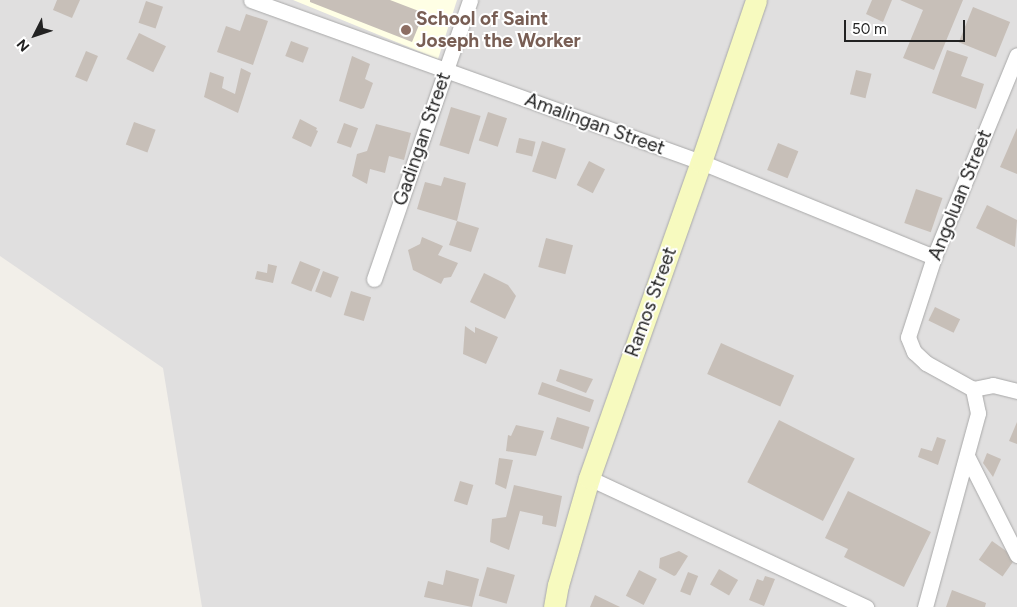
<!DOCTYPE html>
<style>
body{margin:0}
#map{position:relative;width:1017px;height:607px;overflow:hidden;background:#f2efe9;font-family:Figtree,sans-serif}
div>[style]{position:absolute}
.residential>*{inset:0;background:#e0dfdf}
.education>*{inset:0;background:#ffffe5}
.building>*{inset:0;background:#c7bfb8;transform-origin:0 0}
.roads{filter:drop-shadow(0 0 1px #a9a9a9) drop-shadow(0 0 1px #a9a9a9)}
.street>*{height:15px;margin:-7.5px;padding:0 7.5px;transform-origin:7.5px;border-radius:7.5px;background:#fff}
.secondary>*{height:21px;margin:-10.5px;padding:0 10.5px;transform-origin:10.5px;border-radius:10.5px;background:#f7fabf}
.dots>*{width:14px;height:14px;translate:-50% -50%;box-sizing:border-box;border:2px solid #fff;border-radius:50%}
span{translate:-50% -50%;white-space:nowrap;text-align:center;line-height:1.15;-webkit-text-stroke:4px #fff;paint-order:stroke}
.education-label{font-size:19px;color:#785e54;font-weight:700}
.left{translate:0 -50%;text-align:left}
.street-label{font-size:19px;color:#222}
.north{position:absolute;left:10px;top:10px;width:50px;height:50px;-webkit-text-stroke:4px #fff;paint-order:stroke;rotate:229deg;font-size:14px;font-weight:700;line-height:20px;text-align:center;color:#222}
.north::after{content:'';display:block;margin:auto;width:18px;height:22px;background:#222;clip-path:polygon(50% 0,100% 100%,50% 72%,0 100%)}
.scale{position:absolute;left:844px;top:20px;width:121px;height:22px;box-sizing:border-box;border:2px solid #222;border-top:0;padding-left:6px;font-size:15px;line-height:18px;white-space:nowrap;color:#222;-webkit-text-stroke:4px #fff;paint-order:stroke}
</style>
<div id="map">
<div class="residential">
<i style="clip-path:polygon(0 0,1017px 0,1017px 607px,202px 607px,163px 368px,0 256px)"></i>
</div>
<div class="education">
<i style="clip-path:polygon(293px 0,457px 0,438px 59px)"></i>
</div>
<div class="building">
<i style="clip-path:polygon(57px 0,80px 0,72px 18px,53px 10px)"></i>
<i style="clip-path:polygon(310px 0,390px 0,424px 13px,412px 42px,310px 2px)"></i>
<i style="clip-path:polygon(872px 0,892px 0,883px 22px,866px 14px)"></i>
<i style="clip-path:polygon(900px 0,963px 0,934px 70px,903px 58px,923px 10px)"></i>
<i style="left:146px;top:1px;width:18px;height:23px;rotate:19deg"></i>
<i style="left:973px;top:7px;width:40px;height:38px;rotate:22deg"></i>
<i style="clip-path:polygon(246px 14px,268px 21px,253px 65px,217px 52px,226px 26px,240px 31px)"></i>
<i style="left:139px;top:33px;width:30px;height:29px;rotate:26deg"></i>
<i style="left:291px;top:41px;width:19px;height:16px;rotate:21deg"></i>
<i style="clip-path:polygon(947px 50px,968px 57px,961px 76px,984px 84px,976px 109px,932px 93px)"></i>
<i style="left:86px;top:51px;width:13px;height:28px;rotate:23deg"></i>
<i style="clip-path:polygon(352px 56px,370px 64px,365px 79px,373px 83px,364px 108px,361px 109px,339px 101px)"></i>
<i style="clip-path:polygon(241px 68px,251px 73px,238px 113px,204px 97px,210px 72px,224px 77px,222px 88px,235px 94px)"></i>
<i style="left:856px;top:70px;width:16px;height:25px;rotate:14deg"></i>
<i style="left:451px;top:107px;width:31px;height:40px;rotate:17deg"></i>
<i style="left:488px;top:112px;width:20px;height:30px;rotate:18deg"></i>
<i style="clip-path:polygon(300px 119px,317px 128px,316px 130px,318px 131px,311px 147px,292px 138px)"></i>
<i style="left:134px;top:122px;width:23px;height:24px;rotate:20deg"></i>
<i style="left:344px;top:123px;width:15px;height:21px;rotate:20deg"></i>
<i style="clip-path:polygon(376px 124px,411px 133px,404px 160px,389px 156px,385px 173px,370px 169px,367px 184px,352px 176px,357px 154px,367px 151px)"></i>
<i style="clip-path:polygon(1017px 128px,1017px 174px,1000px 167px)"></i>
<i style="left:519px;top:138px;width:17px;height:15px;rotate:13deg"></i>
<i style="left:542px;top:141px;width:25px;height:32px;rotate:18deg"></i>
<i style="left:778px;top:143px;width:22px;height:29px;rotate:22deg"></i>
<i style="left:589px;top:161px;width:18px;height:27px;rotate:27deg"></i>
<i style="clip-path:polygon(444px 177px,466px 183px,457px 221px,479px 228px,471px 252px,449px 245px,457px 221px,417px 209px,425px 182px,441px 186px)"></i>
<i style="left:916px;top:189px;width:28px;height:36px;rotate:19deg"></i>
<i style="clip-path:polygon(987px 205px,1017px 220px,1015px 247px,976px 228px)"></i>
<i style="clip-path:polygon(422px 237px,443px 246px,438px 255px,458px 263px,451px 277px,444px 278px,441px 284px,413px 270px,408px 250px,420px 244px)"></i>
<i style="left:546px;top:238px;width:28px;height:30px;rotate:15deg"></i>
<i style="left:300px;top:261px;width:22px;height:24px;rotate:22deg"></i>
<i style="clip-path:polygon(268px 264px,277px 266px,273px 283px,255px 279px,257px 271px,267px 273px)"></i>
<i style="left:323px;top:271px;width:17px;height:22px;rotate:21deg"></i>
<i style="clip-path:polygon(484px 273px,508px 285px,516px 296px,505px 319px,470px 302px)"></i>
<i style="left:351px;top:291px;width:21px;height:25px;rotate:17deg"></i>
<i style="left:935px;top:307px;width:28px;height:15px;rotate:26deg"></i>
<i style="clip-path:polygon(465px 326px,475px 333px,475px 327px,498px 337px,486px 364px,463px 354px)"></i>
<i style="left:721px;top:343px;width:80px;height:34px;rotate:24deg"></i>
<i style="clip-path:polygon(560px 369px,593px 379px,586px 393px,556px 381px)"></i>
<i style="left:542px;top:382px;width:55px;height:13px;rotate:19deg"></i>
<i style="left:557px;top:417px;width:34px;height:23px;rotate:17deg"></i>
<i style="left:779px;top:420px;width:85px;height:70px;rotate:27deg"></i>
<i style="clip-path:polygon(1017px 422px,1017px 444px,1009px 441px)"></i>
<i style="clip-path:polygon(516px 425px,544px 431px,536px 456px,506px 451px,508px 435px,511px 436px)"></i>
<i style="clip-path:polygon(937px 437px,946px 440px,938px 465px,918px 457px,921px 448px,932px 451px)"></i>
<i style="clip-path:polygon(987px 453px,1001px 459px,993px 477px,983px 463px)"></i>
<i style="clip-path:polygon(499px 458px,513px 460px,506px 489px,495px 484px)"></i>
<i style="left:460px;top:481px;width:14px;height:21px;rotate:17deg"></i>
<i style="clip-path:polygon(514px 485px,562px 496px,556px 527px,542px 524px,543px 516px,520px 511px,509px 550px,490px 542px,492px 519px,506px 517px)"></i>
<i style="clip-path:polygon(848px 491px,931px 532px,904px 587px,844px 557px,848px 549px,825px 538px)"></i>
<i style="left:992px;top:541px;width:29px;height:23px;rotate:35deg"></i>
<i style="clip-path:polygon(679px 551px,688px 556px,676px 575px,674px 576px,659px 568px,660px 558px)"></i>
<i style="left:487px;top:567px;width:29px;height:30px;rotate:16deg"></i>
<i style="left:719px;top:569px;width:22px;height:18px;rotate:30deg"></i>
<i style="clip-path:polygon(446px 570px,479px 579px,472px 607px,424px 597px,428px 581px,443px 585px)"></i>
<i style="left:639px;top:570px;width:20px;height:29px;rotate:27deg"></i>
<i style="left:688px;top:572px;width:11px;height:21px;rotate:22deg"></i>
<i style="clip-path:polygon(765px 576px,775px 579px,764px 606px,749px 600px,757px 579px,763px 581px)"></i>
<i style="clip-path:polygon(952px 590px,986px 603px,985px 607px,946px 607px)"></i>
<i style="clip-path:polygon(595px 595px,620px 607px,590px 607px)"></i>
</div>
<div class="roads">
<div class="street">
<i style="left:251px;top:0;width:478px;rotate:19.8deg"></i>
<i style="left:701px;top:162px;width:252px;rotate:22.2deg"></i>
<i style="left:374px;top:279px;width:295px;rotate:-71deg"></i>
<i style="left:973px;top:389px;width:20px;rotate:-11deg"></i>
<i style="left:993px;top:385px;width:25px;rotate:14deg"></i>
<i style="left:967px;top:456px;width:111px;rotate:63.2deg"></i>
<i style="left:589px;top:478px;width:306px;rotate:25deg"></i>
<i style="left:925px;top:607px;width:201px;rotate:-74.7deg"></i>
<i style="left:978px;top:413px;width:25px;rotate:-102deg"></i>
<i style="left:973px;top:389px;width:54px;rotate:-151deg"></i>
<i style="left:926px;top:363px;width:16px;rotate:-137deg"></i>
<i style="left:914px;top:352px;width:16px;rotate:-112deg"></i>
<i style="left:908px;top:337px;width:84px;rotate:-72deg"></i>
<i style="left:934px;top:257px;width:218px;rotate:-67.7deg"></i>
</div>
<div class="secondary">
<i style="left:554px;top:607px;width:22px;rotate:-80deg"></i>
<i style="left:558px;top:585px;width:111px;rotate:-73.8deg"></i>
<i style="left:589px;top:478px;width:335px;rotate:-70.5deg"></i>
<i style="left:701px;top:162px;width:171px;rotate:-71.2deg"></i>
</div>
</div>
<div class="dots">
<i style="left:406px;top:30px;background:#8d6e63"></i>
</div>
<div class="education-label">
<span class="left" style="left:416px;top:30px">School of Saint<br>Joseph the Worker</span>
</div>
<div class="street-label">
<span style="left:595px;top:124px;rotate:20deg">Amalingan Street</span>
<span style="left:422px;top:139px;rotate:-71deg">Gadingan Street</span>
<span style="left:960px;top:195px;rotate:-68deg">Angoluan Street</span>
<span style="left:651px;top:302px;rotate:-70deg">Ramos Street</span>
</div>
<div class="north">N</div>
<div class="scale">50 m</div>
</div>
